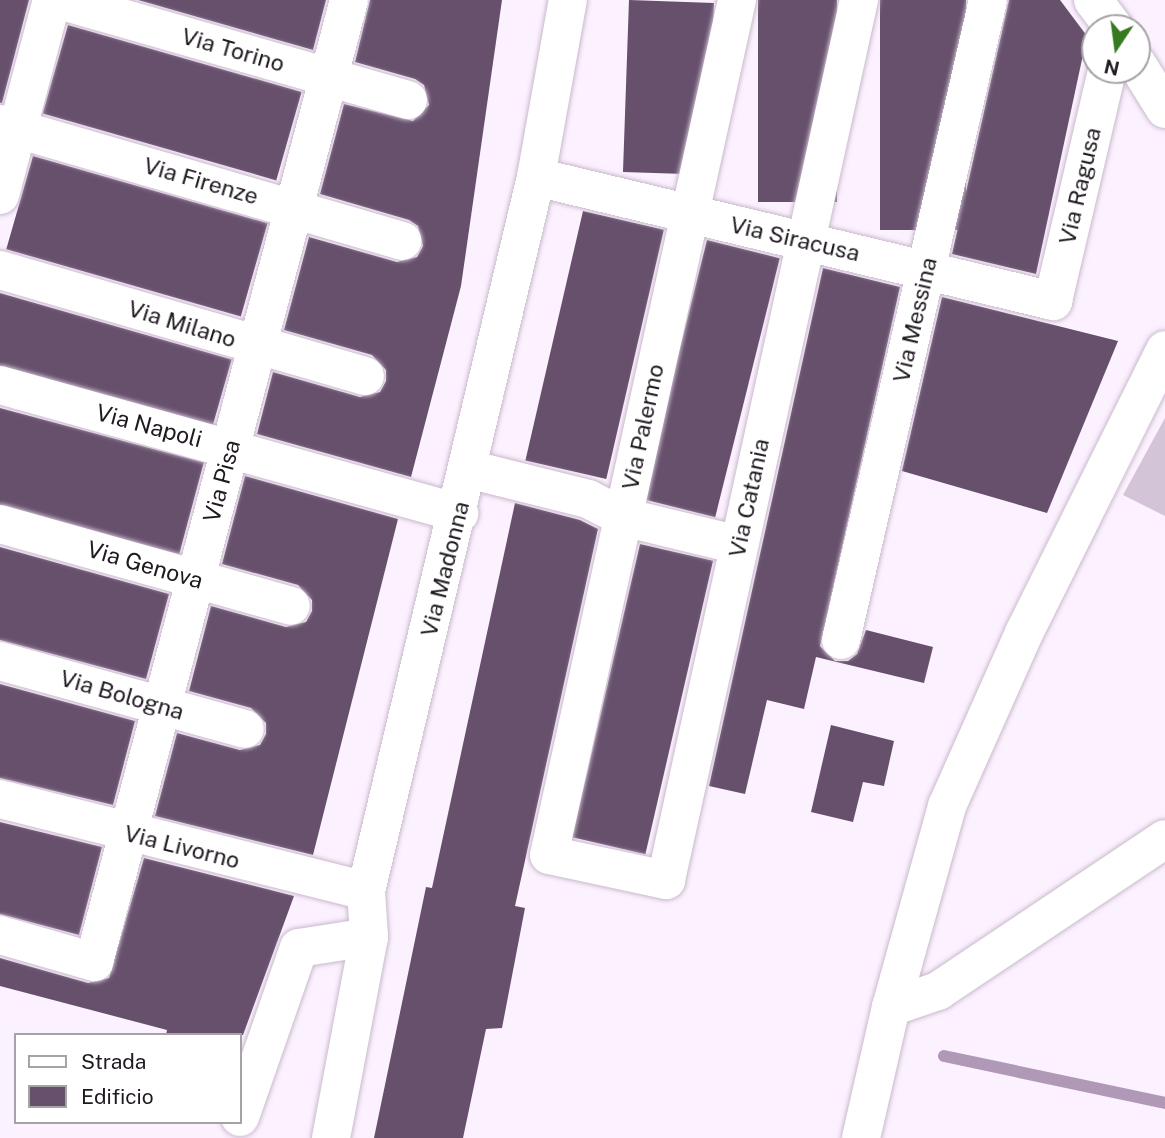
<!DOCTYPE html>
<style>
body{margin:0}
#map{position:relative;width:1165px;height:1138px;overflow:hidden;background:#fcf1fe;font-family:"Public Sans",sans-serif}
div>[style]{position:absolute}
.green>*{inset:0;background:#d3c4d7}
.stream>*{height:12px;margin:-6px;padding:0 6px;transform-origin:6px;border-radius:6px;background:#b098b7}
.building>*{inset:0;background:#66506c;transform-origin:0 0}
.roads{filter:drop-shadow(0 0 2px #c9b9cd) drop-shadow(0 0 2px #c9b9cd)}
.minor>*{height:38px;margin:-19px;padding:0 19px;transform-origin:19px;border-radius:19px;background:#fff}
span{translate:-50% -50%;white-space:nowrap;text-align:center;line-height:1.15;-webkit-text-stroke:7px #fff;paint-order:stroke}
.street-label{font-size:23px;color:#1f1920}
.legend{position:absolute;left:14px;top:1033px;width:228px;height:91px;box-sizing:border-box;background:#fff;border:2px solid #a5a3a6;margin:0;padding:9px 12px;list-style:none;font-size:21px;color:#1f1920}
.legend li{display:flex;align-items:center;gap:14px;height:35px}
.legend b{width:35px;border:2px solid #a5a3a6}
.north{position:absolute;left:1081px;top:14px;width:70px;height:70px;box-sizing:border-box;background:#fff;border:2px solid #a5a3a6;border-radius:50%;rotate:193deg;font-size:19px;font-weight:700;line-height:28px;text-align:center;color:#1f1920}
.north::after{content:'';display:block;margin:auto;width:24px;height:32px;background:#367b1f;clip-path:polygon(50% 0,100% 100%,50% 72%,0 100%)}
</style>
<div id="map">
<div class="green">
<i style="clip-path:polygon(1165px 418px,1165px 516px,1123px 495px)"></i>
</div>
<div class="stream">
<i style="left:944px;top:1056px;width:226px;rotate:12deg"></i>
</div>
<div class="building">
<i style="clip-path:polygon(0 0,29px 0,2px 103px,0 103px)"></i>
<i style="clip-path:polygon(138px 0,326px 0,313px 50px)"></i>
<i style="clip-path:polygon(370px 0,502px 0,461px 286px,411px 477px,257px 434px,273px 372px,360px 397px,380px 392px,386px 381px,386px 370px,372px 355px,284px 330px,309px 237px,397px 262px,417px 257px,423px 246px,418px 226px,409px 220px,320px 194px,344px 104px,413px 121px,429px 105px,424px 85px,415px 79px,355px 62px)"></i>
<i style="left:629px;top:0;width:85px;height:172px;rotate:2deg"></i>
<i style="left:758px;top:0;width:79px;height:202px"></i>
<i style="left:880px;top:0;width:86px;height:230px"></i>
<i style="clip-path:polygon(1009px 0,1060px 0,1087px 36px,1036px 274px,952px 254px)"></i>
<i style="left:68px;top:25px;width:243px;height:92px;rotate:16deg"></i>
<i style="left:33px;top:156px;width:244px;height:97px;rotate:16deg"></i>
<i style="left:583px;top:211px;width:83px;height:256px;rotate:13deg"></i>
<i style="left:707px;top:240px;width:75px;height:267px;rotate:14deg"></i>
<i style="clip-path:polygon(823px 268px,900px 287px,820px 646px,835px 661px,848px 661px,857px 654px,866px 630px,933px 647px,924px 683px,816px 657px,804px 709px,767px 700px,745px 794px,709px 786px)"></i>
<i style="left:0;top:293px;width:241px;height:71px;rotate:16deg"></i>
<i style="clip-path:polygon(942px 297px,1118px 341px,1047px 513px,902px 471px)"></i>
<i style="left:0;top:408px;width:211px;height:95px;rotate:15deg"></i>
<i style="clip-path:polygon(245px 476px,398px 519px,313px 855px,155px 816px,177px 733px,240px 750px,260px 745px,266px 734px,266px 723px,251px 708px,189px 691px,211px 606px,286px 627px,306px 622px,312px 611px,312px 600px,298px 585px,222px 564px)"></i>
<i style="clip-path:polygon(515px 503px,580px 520px,598px 529px,515px 906px,525px 908px,502px 1028px,486px 1029px,463px 1138px,374px 1138px,426px 887px,432px 888px)"></i>
<i style="left:640px;top:544px;width:75px;height:301px;rotate:13deg"></i>
<i style="clip-path:polygon(0 547px,169px 594px,146px 679px,0 640px)"></i>
<i style="clip-path:polygon(0 684px,135px 721px,113px 805px,0 778px)"></i>
<i style="clip-path:polygon(831px 725px,894px 741px,884px 786px,863px 782px,853px 822px,811px 812px)"></i>
<i style="clip-path:polygon(0 822px,102px 847px,79px 935px,0 914px)"></i>
<i style="clip-path:polygon(144px 858px,294px 896px,243px 1035px,166px 1035px,167px 1030px,0 986px,0 958px,88px 983px,109px 978px)"></i>
</div>
<div class="roads">
<div class="minor">
<i style="left:59px;top:0;width:363px;rotate:16deg"></i>
<i style="left:737px;top:0;width:875px;rotate:102.4deg"></i>
<i style="left:549px;top:855px;width:120px;rotate:12.1deg"></i>
<i style="left:666px;top:880px;width:901px;rotate:-77.63deg"></i>
<i style="left:1093px;top:0;width:35px;rotate:53deg"></i>
<i style="left:1137px;top:64px;width:53px;rotate:58.1deg"></i>
<i style="left:0;top:124px;width:419px;rotate:16.2deg"></i>
<i style="left:536px;top:177px;width:532px;rotate:13.49deg"></i>
<i style="left:1053px;top:301px;width:237px;rotate:-76.8deg"></i>
<i style="left:0;top:195px;width:202px;rotate:-75.1deg"></i>
<i style="left:0;top:270px;width:380px;rotate:16.2deg"></i>
<i style="left:0;top:385px;width:477px;rotate:15.6deg"></i>
<i style="left:468px;top:469px;width:124px;rotate:14deg"></i>
<i style="left:588px;top:499px;width:39px;rotate:27deg"></i>
<i style="left:623px;top:517px;width:119px;rotate:13.6deg"></i>
<i style="left:0;top:524px;width:302px;rotate:15.7deg"></i>
<i style="left:841px;top:640px;width:657px;rotate:-77.06deg"></i>
<i style="left:0;top:661px;width:254px;rotate:15.5deg"></i>
<i style="left:0;top:799px;width:377px;rotate:14.1deg"></i>
<i style="left:0;top:935px;width:98px;rotate:16deg"></i>
<i style="left:94px;top:962px;width:995px;rotate:-75.15deg"></i>
<i style="left:891px;top:1007px;width:50px;rotate:-18.8deg"></i>
<i style="left:938px;top:991px;width:273px;rotate:-33.8deg"></i>
<i style="left:240px;top:1117px;width:179px;rotate:-70.8deg"></i>
<i style="left:299px;top:948px;width:71px;rotate:-8.9deg"></i>
<i style="left:331px;top:1138px;width:205px;rotate:-79.3deg"></i>
<i style="left:369px;top:937px;width:46px;rotate:-93.7deg"></i>
<i style="left:366px;top:891px;width:734px;rotate:-76.61deg"></i>
<i style="left:536px;top:177px;width:180px;rotate:-79.8deg"></i>
<i style="left:861px;top:1138px;width:134px;rotate:-77.1deg"></i>
<i style="left:891px;top:1007px;width:209px;rotate:-74.4deg"></i>
<i style="left:947px;top:806px;width:189px;rotate:-66deg"></i>
<i style="left:1024px;top:633px;width:316px;rotate:-63.5deg"></i>
</div>
</div>
<div class="street-label">
<span style="left:233px;top:50px;rotate:16deg">Via Torino</span>
<span style="left:201px;top:181px;rotate:16deg">Via Firenze</span>
<span style="left:1080px;top:186px;rotate:-77deg">Via Ragusa</span>
<span style="left:795px;top:239px;rotate:13deg">Via Siracusa</span>
<span style="left:915px;top:320px;rotate:-77deg">Via Messina</span>
<span style="left:182px;top:324px;rotate:17deg">Via Milano</span>
<span style="left:149px;top:426px;rotate:15deg">Via Napoli</span>
<span style="left:643px;top:427px;rotate:-78deg">Via Palermo</span>
<span style="left:222px;top:481px;rotate:-75deg">Via Pisa</span>
<span style="left:749px;top:498px;rotate:-78deg">Via Catania</span>
<span style="left:145px;top:565px;rotate:16deg">Via Genova</span>
<span style="left:445px;top:569px;rotate:-76deg">Via Madonna</span>
<span style="left:122px;top:695px;rotate:16deg">Via Bologna</span>
<span style="left:182px;top:847px;rotate:14deg">Via Livorno</span>
</div>
<ul class="legend">
<li><b style="height:9px;background:#fff"></b>Strada</li>
<li><b style="height:19px;background:#66506c"></b>Edificio</li>
</ul>
<div class="north">N</div>
</div>
